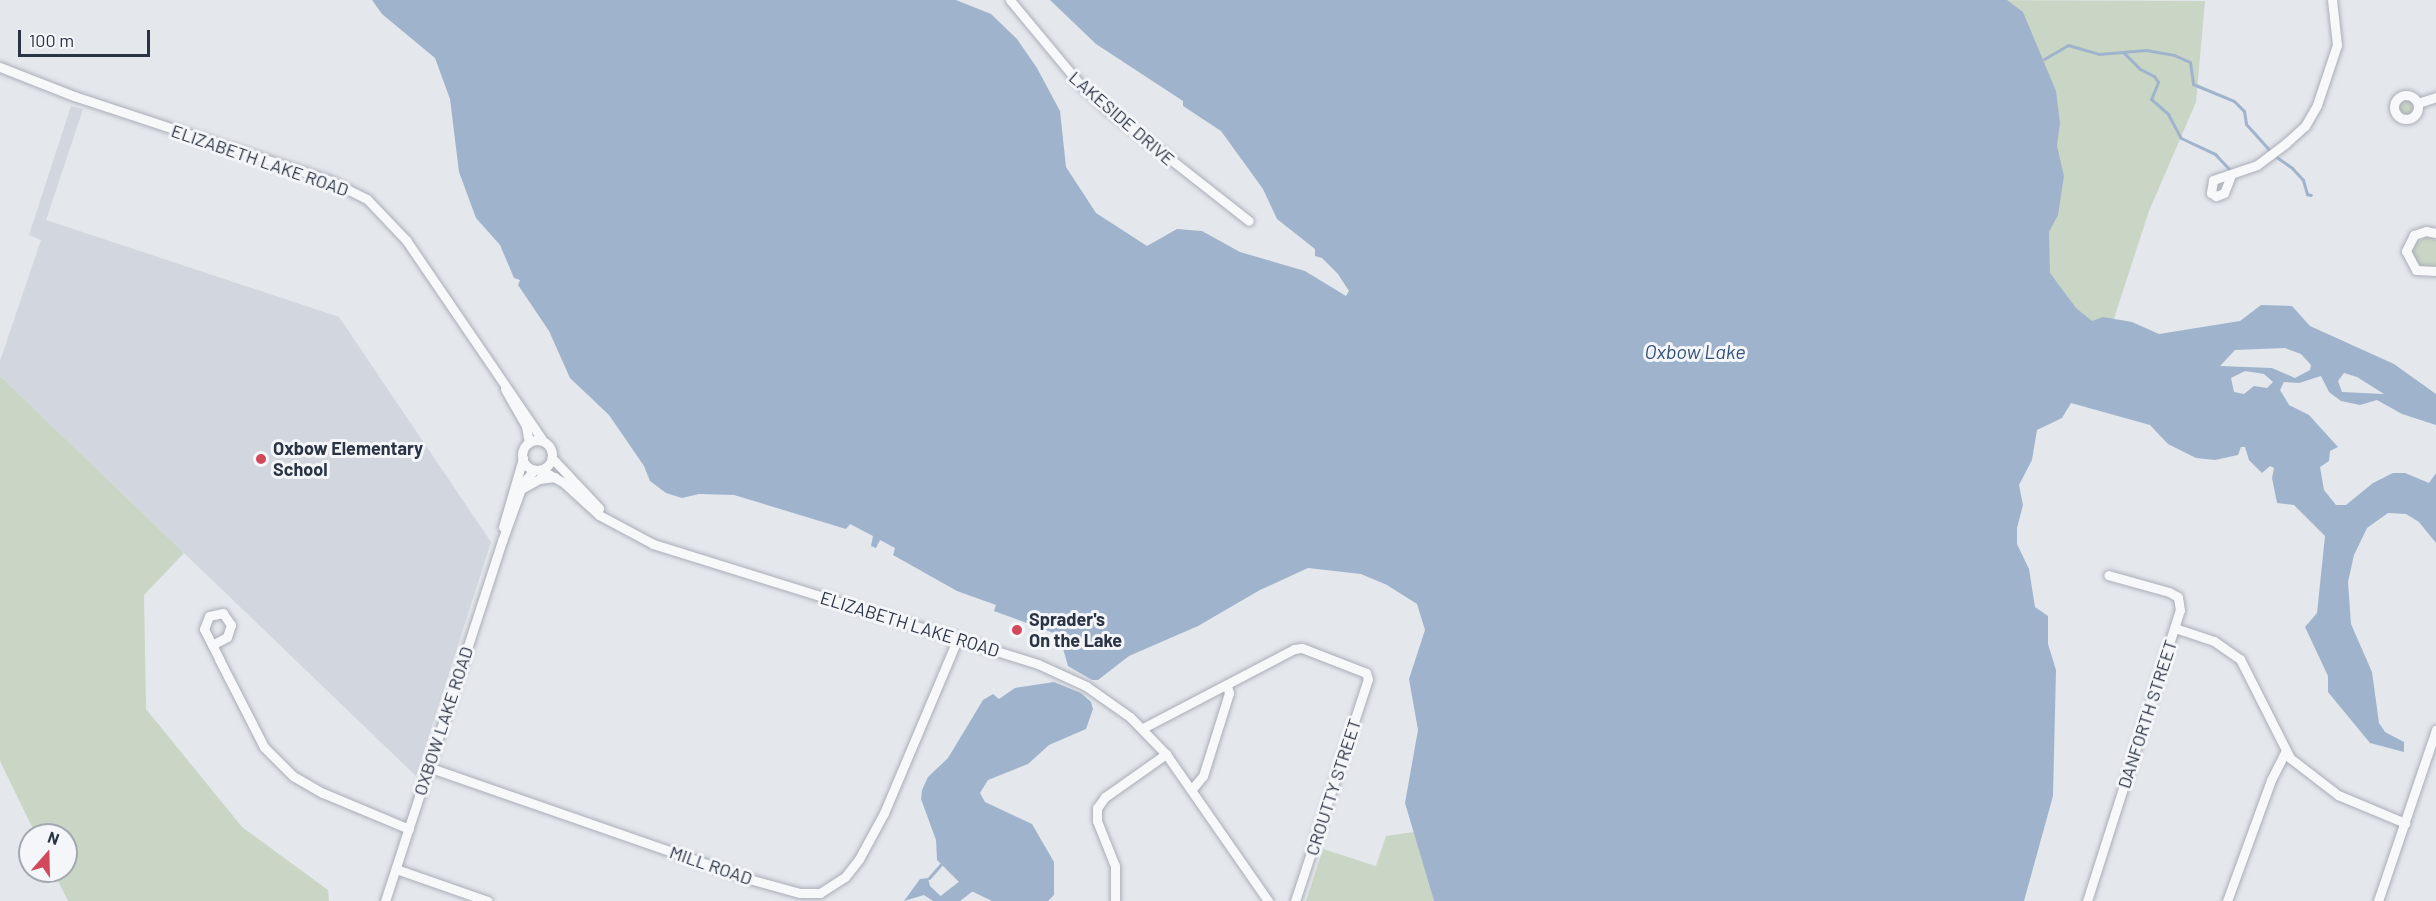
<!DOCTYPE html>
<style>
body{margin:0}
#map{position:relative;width:2436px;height:901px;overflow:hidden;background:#e4e7ec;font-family:Barlow,sans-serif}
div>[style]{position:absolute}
.built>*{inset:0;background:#d2d6de}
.green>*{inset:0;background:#c9d6c5}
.round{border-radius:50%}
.water>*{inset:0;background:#9fb4cc}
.stream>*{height:3px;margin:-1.5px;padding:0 1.5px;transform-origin:1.5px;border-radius:1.5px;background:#9fb4cc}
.river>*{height:16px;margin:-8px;padding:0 8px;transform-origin:8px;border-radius:8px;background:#9fb4cc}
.roads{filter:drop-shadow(0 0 2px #a9aeb7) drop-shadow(0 0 2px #a9aeb7)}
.minor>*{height:9px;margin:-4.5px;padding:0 4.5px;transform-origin:4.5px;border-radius:4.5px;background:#f7f8fa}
.minor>.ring{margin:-4.5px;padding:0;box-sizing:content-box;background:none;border:9px solid #f7f8fa;border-radius:50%}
.dots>*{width:16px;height:16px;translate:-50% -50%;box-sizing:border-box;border:3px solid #f4f6f9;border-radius:50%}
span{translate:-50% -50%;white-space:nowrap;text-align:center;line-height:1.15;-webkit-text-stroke:6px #f4f6f9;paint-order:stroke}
.street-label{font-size:18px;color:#2b3445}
.poi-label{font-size:18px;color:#2b3445;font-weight:700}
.left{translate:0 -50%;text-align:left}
.water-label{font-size:20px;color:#34527a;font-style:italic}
.north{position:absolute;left:18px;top:823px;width:60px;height:60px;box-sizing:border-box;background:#f4f6f9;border:2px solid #a4a8b1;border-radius:50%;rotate:20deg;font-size:16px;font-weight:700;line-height:24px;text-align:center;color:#2b3445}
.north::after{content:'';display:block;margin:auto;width:21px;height:27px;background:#d1495b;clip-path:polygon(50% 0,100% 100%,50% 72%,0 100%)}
.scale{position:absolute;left:18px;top:30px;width:132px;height:27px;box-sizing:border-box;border:3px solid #2b3445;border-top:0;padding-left:8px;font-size:18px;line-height:21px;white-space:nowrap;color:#2b3445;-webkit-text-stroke:4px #f4f6f9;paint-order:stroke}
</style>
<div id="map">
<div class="built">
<i style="clip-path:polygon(71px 106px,83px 109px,46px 220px,339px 317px,491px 542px,416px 776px,0 376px,0 361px,41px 240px,29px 235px)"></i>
</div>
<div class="green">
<i style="clip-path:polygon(1962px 0,2205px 1px,2196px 102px,2149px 211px,2104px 349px,2026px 298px)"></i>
<i class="round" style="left:2397px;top:100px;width:16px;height:16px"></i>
<i style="clip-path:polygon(2427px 237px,2436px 240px,2436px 266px,2431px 268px,2420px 267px,2411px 254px,2414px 244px)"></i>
<i style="clip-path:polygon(0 376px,184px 553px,144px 595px,146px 709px,242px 827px,328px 890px,329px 901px,68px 901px,53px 871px,66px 871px,66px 835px,36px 835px,0 761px)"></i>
<i style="clip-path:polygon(1414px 832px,1434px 901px,1306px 901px,1323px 849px,1376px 866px,1386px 836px)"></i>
</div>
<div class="water">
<i style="clip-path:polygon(evenodd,372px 0,956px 0,991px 14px,1017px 39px,1037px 68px,1060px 111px,1066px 167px,1096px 213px,1147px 246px,1177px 229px,1202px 231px,1240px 252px,1305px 271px,1346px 296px,1349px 291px,1338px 274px,1322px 258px,1315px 256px,1315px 249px,1277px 219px,1263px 189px,1221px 131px,1183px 106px,1183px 101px,1096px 44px,1050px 0,2007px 0,2023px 12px,2056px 91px,2060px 123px,2057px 146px,2064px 176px,2058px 215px,2049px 232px,2050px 273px,2076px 308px,2092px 321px,2103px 317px,2132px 322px,2159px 334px,2240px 321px,2261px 305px,2292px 306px,2310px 326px,2394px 364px,2436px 394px,2436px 425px,2402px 414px,2377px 400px,2360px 405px,2341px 401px,2329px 392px,2321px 376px,2299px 383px,2284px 382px,2280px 390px,2289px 405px,2309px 415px,2338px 447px,2330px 451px,2329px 461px,2320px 467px,2324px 490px,2336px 505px,2346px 505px,2373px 483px,2393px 473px,2405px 473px,2429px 483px,2436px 473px,2436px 543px,2419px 522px,2406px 514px,2388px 513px,2367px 528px,2354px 555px,2348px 582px,2351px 624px,2372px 672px,2379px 723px,2385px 732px,2404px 742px,2404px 752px,2370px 743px,2328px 692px,2328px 676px,2305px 627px,2317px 613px,2325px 536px,2294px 505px,2277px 503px,2272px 478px,2274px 468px,2270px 466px,2262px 473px,2249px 460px,2245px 447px,2241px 447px,2238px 455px,2215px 460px,2196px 458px,2168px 444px,2150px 425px,2071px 403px,2062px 418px,2037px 430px,2032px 460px,2019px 485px,2023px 505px,2017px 528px,2017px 544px,2029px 569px,2035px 607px,2048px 616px,2048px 644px,2056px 670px,2053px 796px,2024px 901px,1434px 901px,1405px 803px,1418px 730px,1409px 679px,1425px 630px,1417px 604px,1387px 585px,1361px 574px,1308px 568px,1260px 590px,1198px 626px,1129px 656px,1098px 680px,1092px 680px,1068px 666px,1060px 638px,1051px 632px,994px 611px,996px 605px,957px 591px,893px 555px,895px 548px,880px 540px,876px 548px,871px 546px,873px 536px,850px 524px,846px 529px,734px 495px,699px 494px,682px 498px,666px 493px,650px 481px,644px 466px,609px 415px,570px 378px,549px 331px,518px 285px,520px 280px,514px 278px,500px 245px,476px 218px,459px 172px,450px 99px,435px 58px,382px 14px,372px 0,2285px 348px,2301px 354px,2311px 365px,2310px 370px,2295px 378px,2272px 368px,2220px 366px,2235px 350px,2285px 348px,372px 0,2245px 371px,2264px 374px,2273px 382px,2267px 388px,2254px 386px,2244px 394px,2234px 392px,2231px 378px,2245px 371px,372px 0,2344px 373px,2357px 377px,2384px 394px,2342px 392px,2338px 381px,2344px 373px)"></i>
<i style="clip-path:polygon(1054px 682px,1081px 693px,1091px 702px,1093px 709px,1086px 729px,1049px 745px,1028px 764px,988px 780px,980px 793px,985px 802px,1032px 824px,1054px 862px,1054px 895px,1048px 901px,992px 901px,965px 888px,937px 860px,936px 840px,921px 799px,922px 790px,928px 777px,948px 758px,983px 700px,993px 694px,999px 699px,1015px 688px)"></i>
<i style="clip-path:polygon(928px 878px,930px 886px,946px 901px,933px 901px,924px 895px,904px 901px,920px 879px)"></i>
</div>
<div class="stream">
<i style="left:2123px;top:52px;width:24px;rotate:45deg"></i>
<i style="left:2140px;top:69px;width:16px;rotate:27deg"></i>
<i style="left:2154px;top:76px;width:7px;rotate:56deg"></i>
<i style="left:2158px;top:82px;width:18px;rotate:112deg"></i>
<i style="left:2151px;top:99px;width:23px;rotate:41deg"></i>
<i style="left:2168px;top:114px;width:27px;rotate:62deg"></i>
<i style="left:2181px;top:138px;width:38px;rotate:25deg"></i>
<i style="left:2215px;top:154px;width:22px;rotate:47deg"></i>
<i style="left:2044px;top:59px;width:28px;rotate:-30deg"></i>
<i style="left:2068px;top:45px;width:32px;rotate:16deg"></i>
<i style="left:2099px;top:54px;width:47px;rotate:-4.9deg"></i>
<i style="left:2146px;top:50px;width:28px;rotate:10deg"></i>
<i style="left:2174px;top:55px;width:17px;rotate:24deg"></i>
<i style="left:2190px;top:62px;width:22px;rotate:82deg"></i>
<i style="left:2193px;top:84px;width:44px;rotate:22.5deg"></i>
<i style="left:2234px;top:101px;width:14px;rotate:45deg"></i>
<i style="left:2244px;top:111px;width:13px;rotate:81deg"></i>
<i style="left:2246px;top:124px;width:36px;rotate:48deg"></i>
<i style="left:2275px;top:156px;width:21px;rotate:35deg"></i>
<i style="left:2292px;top:168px;width:16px;rotate:47deg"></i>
<i style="left:2303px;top:180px;width:15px;rotate:74deg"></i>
<i style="left:2307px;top:194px;width:4px;rotate:14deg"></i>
<i style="left:929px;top:878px;width:18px;rotate:-49deg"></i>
</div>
<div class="river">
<i style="left:947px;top:901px;width:44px;rotate:-37.6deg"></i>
</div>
<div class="roads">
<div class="minor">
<i style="left:1010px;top:0;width:108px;rotate:50.3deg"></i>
<i style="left:1079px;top:83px;width:40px;rotate:43deg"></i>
<i style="left:1108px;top:110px;width:179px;rotate:38.2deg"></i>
<i style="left:0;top:67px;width:79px;rotate:21.4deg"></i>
<i style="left:74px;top:96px;width:271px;rotate:18.3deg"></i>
<i style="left:331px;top:181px;width:40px;rotate:26.6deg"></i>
<i style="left:367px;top:199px;width:57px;rotate:46.4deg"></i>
<i style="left:406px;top:240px;width:243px;rotate:55.7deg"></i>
<i class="ring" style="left:2394px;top:95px;width:15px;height:15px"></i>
<i style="left:2418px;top:103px;width:19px;rotate:-18deg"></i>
<i style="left:2231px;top:175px;width:19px;rotate:111deg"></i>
<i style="left:2224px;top:193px;width:9px;rotate:159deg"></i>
<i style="left:2216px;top:196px;width:6px;rotate:-149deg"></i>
<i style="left:2211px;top:193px;width:13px;rotate:-81deg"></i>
<i style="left:2213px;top:180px;width:46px;rotate:-18.8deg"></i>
<i style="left:2257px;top:165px;width:36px;rotate:-37deg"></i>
<i style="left:2286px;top:143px;width:25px;rotate:-42deg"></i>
<i style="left:2305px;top:126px;width:24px;rotate:-60deg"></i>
<i style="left:2317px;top:105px;width:63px;rotate:-71.6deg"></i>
<i style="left:2337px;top:45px;width:45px;rotate:-96.3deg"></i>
<i style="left:2436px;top:233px;width:10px;rotate:-169deg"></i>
<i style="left:2426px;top:231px;width:13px;rotate:162deg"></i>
<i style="left:2414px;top:235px;width:18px;rotate:117deg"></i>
<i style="left:2406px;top:251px;width:21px;rotate:62deg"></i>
<i style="left:2416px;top:270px;width:20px;rotate:3deg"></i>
<i style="left:505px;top:389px;width:43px;rotate:60.4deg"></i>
<i style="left:526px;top:426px;width:17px;rotate:80deg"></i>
<i class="ring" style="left:522px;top:440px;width:21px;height:21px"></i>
<i style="left:552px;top:458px;width:69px;rotate:46.8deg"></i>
<i style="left:541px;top:470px;width:26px;rotate:29deg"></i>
<i style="left:564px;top:483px;width:47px;rotate:42.4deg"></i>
<i style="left:599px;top:515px;width:61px;rotate:28.2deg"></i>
<i style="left:653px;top:544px;width:403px;rotate:17.3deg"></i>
<i style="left:1038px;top:664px;width:53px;rotate:24.6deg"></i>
<i style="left:1086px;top:686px;width:54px;rotate:35.2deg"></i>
<i style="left:1130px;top:717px;width:52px;rotate:45.8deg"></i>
<i style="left:1166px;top:754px;width:179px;rotate:55.2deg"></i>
<i style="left:521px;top:489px;width:21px;rotate:-29deg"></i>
<i style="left:539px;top:479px;width:16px;rotate:-7deg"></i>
<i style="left:503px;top:527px;width:72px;rotate:-73.8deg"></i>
<i style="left:2175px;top:628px;width:41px;rotate:18.4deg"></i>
<i style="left:2214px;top:641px;width:32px;rotate:35deg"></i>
<i style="left:2240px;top:659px;width:111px;rotate:63.2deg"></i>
<i style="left:2290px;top:758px;width:61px;rotate:37.6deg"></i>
<i style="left:2338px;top:795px;width:73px;rotate:22.7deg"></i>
<i style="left:212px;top:645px;width:17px;rotate:-28deg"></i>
<i style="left:227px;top:637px;width:13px;rotate:-72deg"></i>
<i style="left:231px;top:625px;width:14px;rotate:-124deg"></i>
<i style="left:223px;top:613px;width:14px;rotate:168deg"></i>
<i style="left:209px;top:616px;width:14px;rotate:111deg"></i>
<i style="left:204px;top:629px;width:34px;rotate:63deg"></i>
<i style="left:219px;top:659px;width:99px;rotate:62.9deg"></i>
<i style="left:264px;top:747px;width:41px;rotate:45deg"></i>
<i style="left:293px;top:776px;width:34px;rotate:30deg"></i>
<i style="left:323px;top:793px;width:93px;rotate:22.7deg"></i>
<i style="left:1143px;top:728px;width:170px;rotate:-27.6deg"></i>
<i style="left:1294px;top:649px;width:8px;rotate:-7deg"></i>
<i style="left:1302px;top:648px;width:69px;rotate:21.3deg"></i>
<i style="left:1366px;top:673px;width:6px;rotate:72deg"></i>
<i style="left:1368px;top:679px;width:234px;rotate:108.2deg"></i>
<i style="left:428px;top:767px;width:340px;rotate:19.2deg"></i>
<i style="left:749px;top:879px;width:53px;rotate:15.4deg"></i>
<i style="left:800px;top:893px;width:20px"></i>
<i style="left:820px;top:893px;width:30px;rotate:-33deg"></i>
<i style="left:845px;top:877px;width:23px;rotate:-52deg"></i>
<i style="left:859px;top:859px;width:52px;rotate:-61.5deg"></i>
<i style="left:884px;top:813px;width:190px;rotate:-67.1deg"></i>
<i style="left:1192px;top:789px;width:17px;rotate:-50deg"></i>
<i style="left:1203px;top:776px;width:87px;rotate:-72.6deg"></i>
<i style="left:1229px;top:693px;width:7px;rotate:-106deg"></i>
<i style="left:396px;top:869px;width:97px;rotate:19.2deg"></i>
<i style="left:385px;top:901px;width:379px;rotate:-72deg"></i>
<i style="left:502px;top:541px;width:62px;rotate:-70.1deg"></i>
<i style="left:523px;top:483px;width:17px;rotate:-50deg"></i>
<i style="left:1115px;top:901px;width:35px;rotate:-90deg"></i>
<i style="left:1115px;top:866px;width:48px;rotate:-111.8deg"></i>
<i style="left:1097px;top:821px;width:13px;rotate:-90deg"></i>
<i style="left:1097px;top:808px;width:14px;rotate:-54deg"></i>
<i style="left:1105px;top:797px;width:75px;rotate:-35.2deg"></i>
<i style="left:2087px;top:901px;width:305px;rotate:-72.3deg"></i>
<i style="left:2180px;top:610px;width:13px;rotate:-99deg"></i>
<i style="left:2178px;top:597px;width:10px;rotate:-151deg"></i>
<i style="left:2169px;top:592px;width:63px;rotate:-164.4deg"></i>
<i style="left:2227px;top:901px;width:129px;rotate:-70deg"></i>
<i style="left:2271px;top:780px;width:31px;rotate:-63deg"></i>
<i style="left:2378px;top:901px;width:181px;rotate:-71.3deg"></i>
</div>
</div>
<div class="dots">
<i style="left:261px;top:459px;background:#d1495b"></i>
<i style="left:1017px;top:630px;background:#d1495b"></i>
</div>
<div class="street-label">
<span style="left:1122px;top:118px;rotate:41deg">LAKESIDE DRIVE</span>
<span style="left:260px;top:160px;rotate:19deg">ELIZABETH LAKE ROAD</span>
<span style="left:910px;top:624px;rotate:17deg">ELIZABETH LAKE ROAD</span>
<span style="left:2147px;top:714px;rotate:-72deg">DANFORTH STREET</span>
<span style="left:443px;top:721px;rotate:-72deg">OXBOW LAKE ROAD</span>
<span style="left:1333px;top:787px;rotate:-72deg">CROUTTY STREET</span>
<span style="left:711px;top:865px;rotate:19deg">MILL ROAD</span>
</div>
<div class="poi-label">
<span class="left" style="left:273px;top:459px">Oxbow Elementary<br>School</span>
<span class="left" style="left:1029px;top:630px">Sprader's<br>On the Lake</span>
</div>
<div class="water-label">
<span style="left:1695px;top:351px">Oxbow Lake</span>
</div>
<div class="north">N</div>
<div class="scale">100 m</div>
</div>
